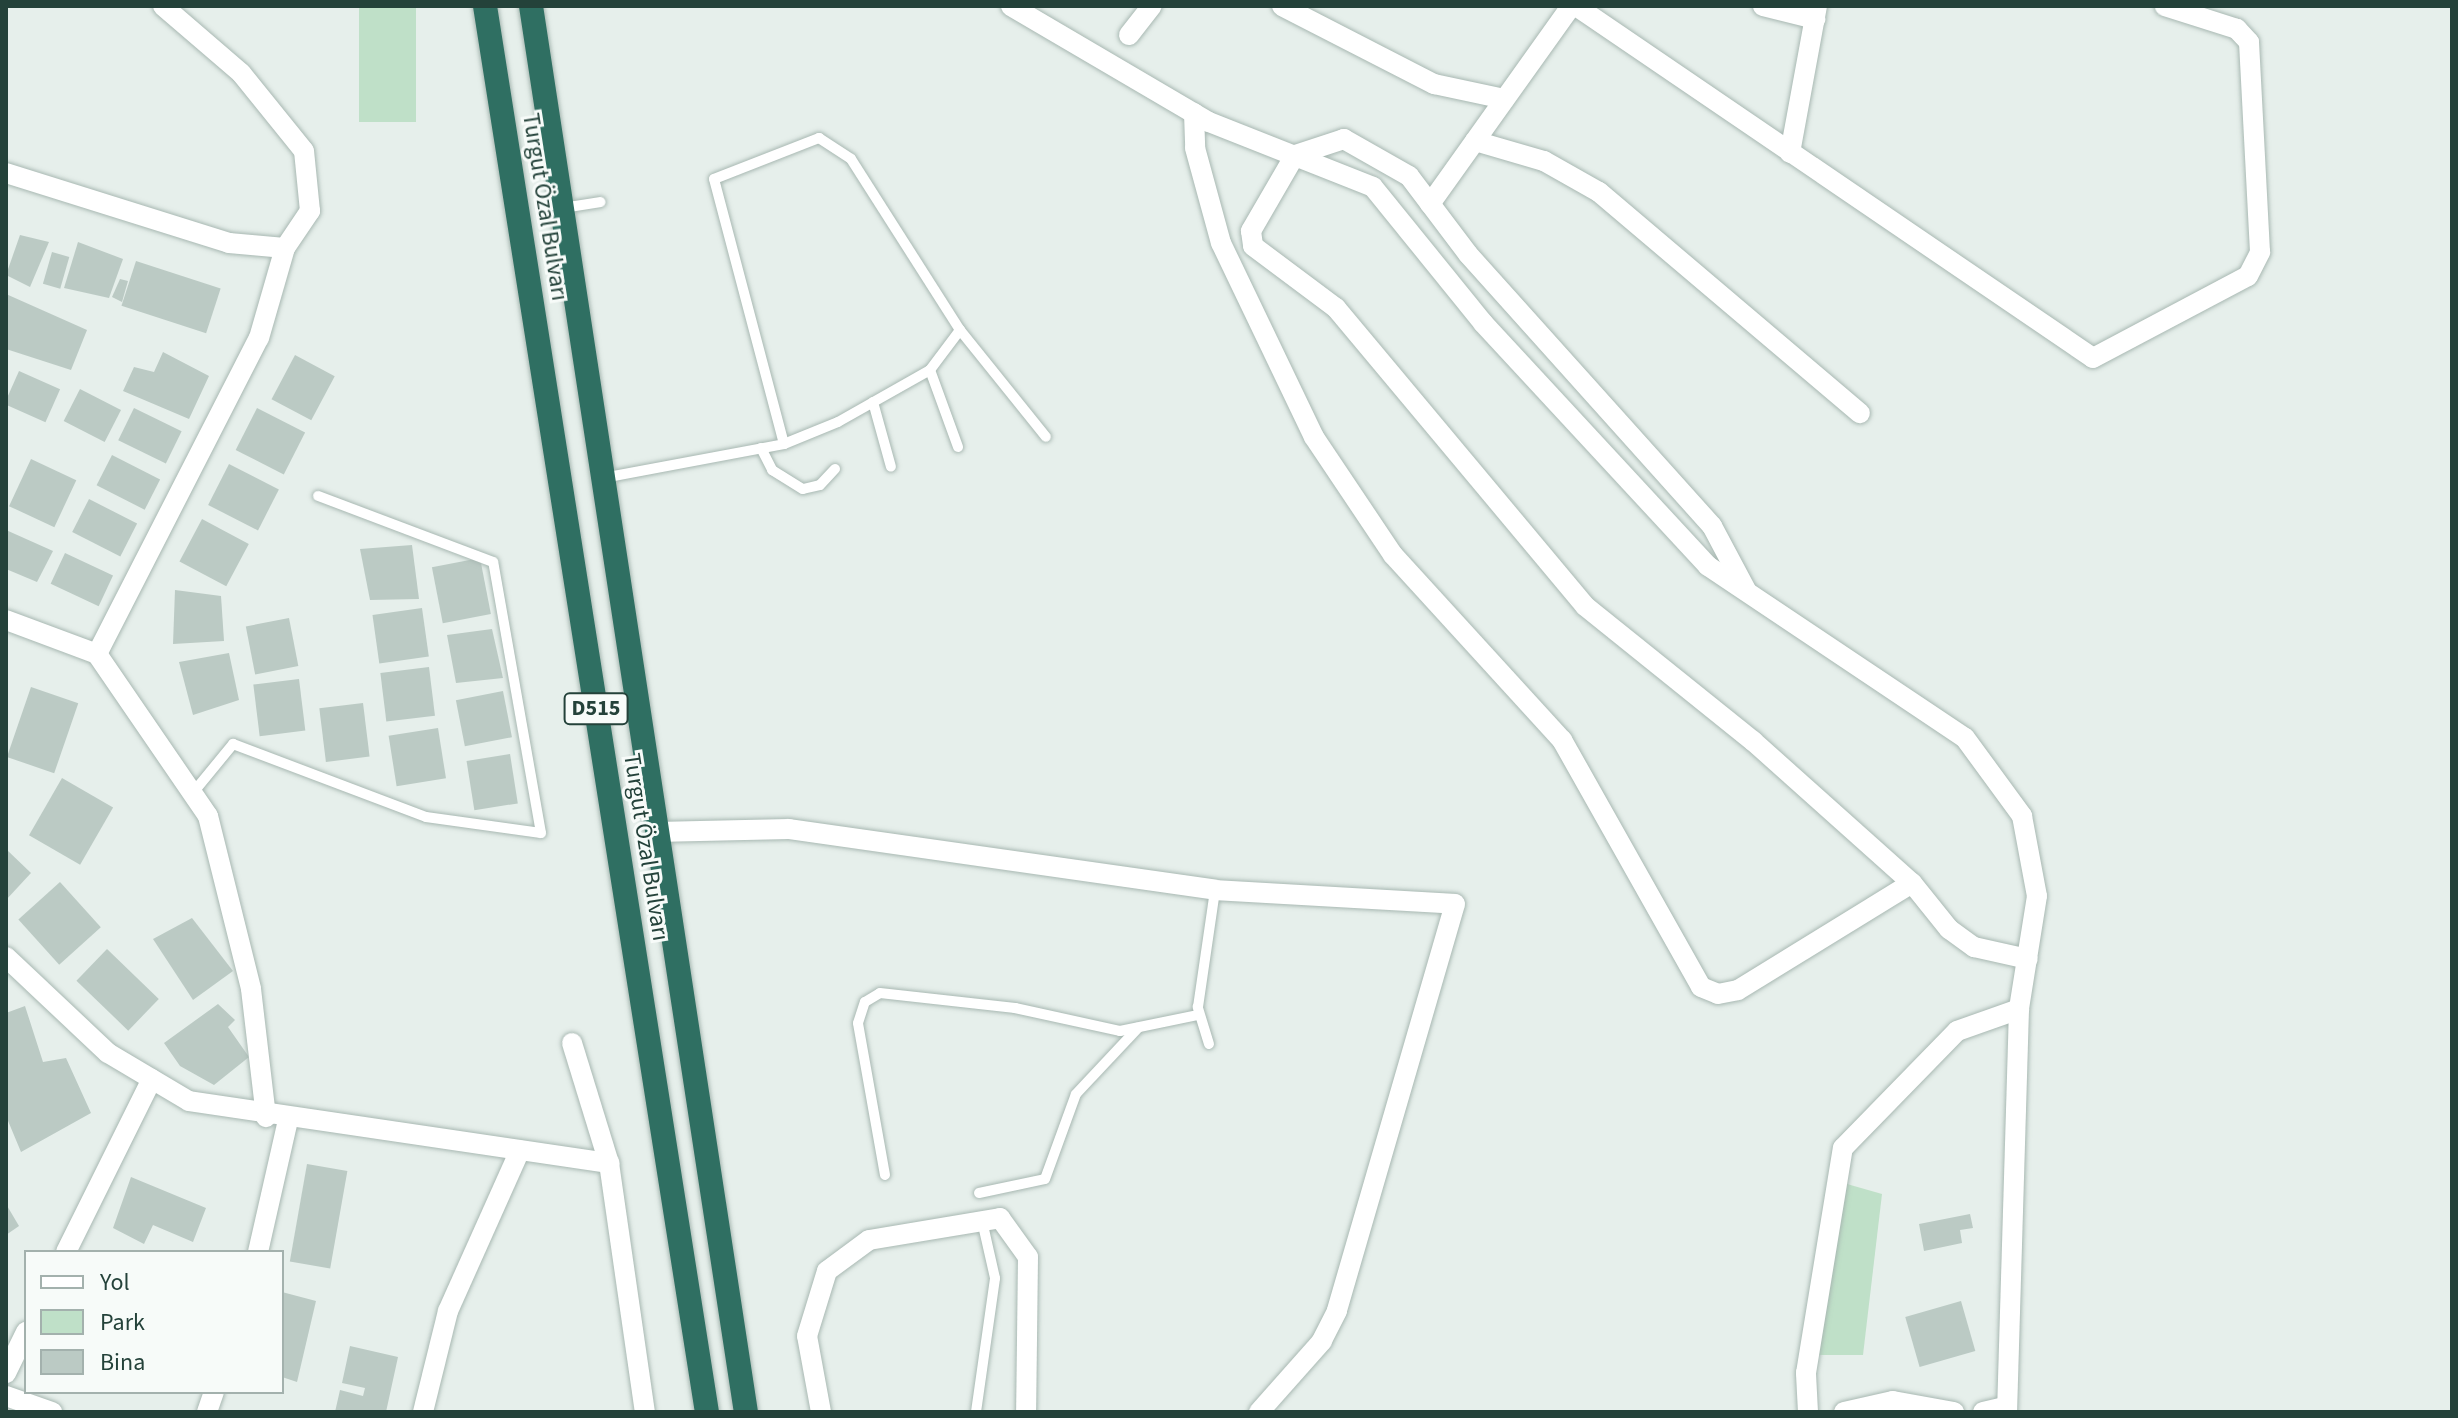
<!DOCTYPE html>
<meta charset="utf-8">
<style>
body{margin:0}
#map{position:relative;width:2458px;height:1418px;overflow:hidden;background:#e6efeb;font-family:"Source Sans 3",sans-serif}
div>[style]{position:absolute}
.green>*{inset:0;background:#bfe0c8;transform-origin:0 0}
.building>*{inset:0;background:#bbcac4;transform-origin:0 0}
.roads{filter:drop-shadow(0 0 2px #a8b8b2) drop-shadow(0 0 2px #a8b8b2)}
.lane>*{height:10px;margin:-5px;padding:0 5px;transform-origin:5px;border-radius:5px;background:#fff}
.street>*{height:20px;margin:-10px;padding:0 10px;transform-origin:10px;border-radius:10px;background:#fff}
.highway>*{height:24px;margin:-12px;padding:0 12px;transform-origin:12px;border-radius:12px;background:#2f6f62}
span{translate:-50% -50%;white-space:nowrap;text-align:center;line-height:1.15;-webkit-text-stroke:6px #f7fbf9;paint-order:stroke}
.shield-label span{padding:2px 6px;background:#f7fbf9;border:2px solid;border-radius:6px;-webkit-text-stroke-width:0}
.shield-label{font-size:22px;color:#24423a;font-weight:700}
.street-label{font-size:24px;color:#24423a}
.frame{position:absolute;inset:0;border:8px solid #24423a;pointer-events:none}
.legend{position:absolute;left:24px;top:1250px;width:260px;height:144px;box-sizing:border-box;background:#f7fbf9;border:2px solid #a3b1ad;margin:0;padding:10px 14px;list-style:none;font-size:24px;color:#24423a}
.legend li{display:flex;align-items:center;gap:16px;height:40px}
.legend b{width:40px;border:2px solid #a3b1ad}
</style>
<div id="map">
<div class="green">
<i style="left:359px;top:6px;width:57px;height:116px"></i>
<i style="clip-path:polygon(1847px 1184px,1882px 1194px,1863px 1355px,1818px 1355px)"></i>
</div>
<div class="building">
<i style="clip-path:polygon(20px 235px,49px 242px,30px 287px,6px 275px)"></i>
<i style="clip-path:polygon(78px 242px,123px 259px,109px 298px,64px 288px)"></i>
<i style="left:52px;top:252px;width:18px;height:33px;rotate:16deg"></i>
<i style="left:136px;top:261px;width:89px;height:47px;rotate:18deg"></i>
<i style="clip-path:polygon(120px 279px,128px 281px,122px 302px,112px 297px)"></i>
<i style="clip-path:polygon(6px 294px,87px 330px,71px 370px,6px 349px)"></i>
<i style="clip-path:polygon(163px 352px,209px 376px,189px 419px,123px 391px,134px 367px,154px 372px)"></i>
<i style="left:295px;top:355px;width:45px;height:50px;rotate:28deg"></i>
<i style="left:19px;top:371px;width:45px;height:36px;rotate:24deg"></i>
<i style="left:80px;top:389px;width:46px;height:36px;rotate:27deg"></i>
<i style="left:134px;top:408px;width:53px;height:36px;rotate:26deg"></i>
<i style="left:257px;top:408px;width:54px;height:47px;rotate:27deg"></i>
<i style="left:112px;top:455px;width:54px;height:34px;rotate:27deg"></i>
<i style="left:31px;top:459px;width:50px;height:52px;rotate:25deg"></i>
<i style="left:229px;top:464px;width:56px;height:46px;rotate:27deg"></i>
<i style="left:89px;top:499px;width:54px;height:37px;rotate:27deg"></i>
<i style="left:202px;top:519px;width:53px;height:48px;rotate:28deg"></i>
<i style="clip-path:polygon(6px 530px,53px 551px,37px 582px,6px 569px)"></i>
<i style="clip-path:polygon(412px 545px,419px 599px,370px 600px,360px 549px)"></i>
<i style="left:65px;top:553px;width:53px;height:34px;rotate:25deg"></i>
<i style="left:480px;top:558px;width:57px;height:49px;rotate:79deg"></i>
<i style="clip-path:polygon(175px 590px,221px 596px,224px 641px,173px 644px)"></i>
<i style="left:422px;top:608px;width:49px;height:50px;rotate:82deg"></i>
<i style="left:289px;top:618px;width:49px;height:44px;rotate:79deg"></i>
<i style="clip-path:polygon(492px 629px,503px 678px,456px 683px,447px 635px)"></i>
<i style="clip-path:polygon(229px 653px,239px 700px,193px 715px,179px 662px)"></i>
<i style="left:429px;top:667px;width:49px;height:49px;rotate:83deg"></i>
<i style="left:299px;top:679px;width:52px;height:46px;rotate:83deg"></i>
<i style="left:31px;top:687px;width:50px;height:74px;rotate:19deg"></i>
<i style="left:503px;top:691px;width:47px;height:48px;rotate:79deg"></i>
<i style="left:363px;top:703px;width:54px;height:44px;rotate:83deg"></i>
<i style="left:438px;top:728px;width:51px;height:50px;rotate:81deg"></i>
<i style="left:510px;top:754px;width:50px;height:44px;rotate:81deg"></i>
<i style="left:62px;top:778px;width:59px;height:66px;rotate:30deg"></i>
<i style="clip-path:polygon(6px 849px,31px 873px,6px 900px)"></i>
<i style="left:60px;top:882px;width:61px;height:56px;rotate:48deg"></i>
<i style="clip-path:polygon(192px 918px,233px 971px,193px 1000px,153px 939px)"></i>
<i style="left:107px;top:949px;width:72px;height:44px;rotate:44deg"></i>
<i style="clip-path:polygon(218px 1004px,235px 1020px,228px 1027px,249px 1057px,214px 1085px,180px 1066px,164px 1043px)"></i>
<i style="clip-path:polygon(25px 1006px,43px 1062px,66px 1058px,91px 1113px,21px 1152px,6px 1116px,6px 1013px)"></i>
<i style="left:307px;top:1164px;width:41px;height:99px;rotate:10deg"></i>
<i style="clip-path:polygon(131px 1177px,206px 1208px,193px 1242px,153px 1225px,144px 1244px,113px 1228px)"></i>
<i style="clip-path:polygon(6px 1204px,19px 1226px,6px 1235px)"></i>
<i style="clip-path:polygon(1970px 1214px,1973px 1228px,1960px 1230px,1962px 1243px,1924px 1251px,1919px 1224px)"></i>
<i style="clip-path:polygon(282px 1292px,316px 1301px,297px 1382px,282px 1377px)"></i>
<i style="left:1961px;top:1301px;width:52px;height:58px;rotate:74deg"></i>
<i style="clip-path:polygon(350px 1346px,398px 1357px,386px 1412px,335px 1412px,340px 1390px,363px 1396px,365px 1388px,342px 1383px)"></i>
</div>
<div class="roads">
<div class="lane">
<i style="left:563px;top:208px;width:38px;rotate:-9deg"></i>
<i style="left:930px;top:370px;width:82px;rotate:70deg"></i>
<i style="left:873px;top:402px;width:67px;rotate:74.5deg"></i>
<i style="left:784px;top:444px;width:274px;rotate:-104.8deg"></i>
<i style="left:714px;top:179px;width:113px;rotate:-21.3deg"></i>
<i style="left:819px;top:138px;width:38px;rotate:33deg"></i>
<i style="left:851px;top:159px;width:203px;rotate:57.5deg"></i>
<i style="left:960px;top:330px;width:137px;rotate:51.2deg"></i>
<i style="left:761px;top:448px;width:25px;rotate:63deg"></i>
<i style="left:772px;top:470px;width:36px;rotate:32deg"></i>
<i style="left:803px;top:489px;width:17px;rotate:-13deg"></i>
<i style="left:820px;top:485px;width:22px;rotate:-47deg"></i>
<i style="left:603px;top:478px;width:184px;rotate:-10.6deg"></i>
<i style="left:784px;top:444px;width:58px;rotate:-22.2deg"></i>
<i style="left:838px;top:422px;width:106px;rotate:-29.5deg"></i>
<i style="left:930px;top:370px;width:50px;rotate:-53.1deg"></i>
<i style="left:192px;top:794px;width:65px;rotate:-50.6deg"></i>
<i style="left:233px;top:744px;width:206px;rotate:20.7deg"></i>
<i style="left:426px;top:817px;width:116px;rotate:7.9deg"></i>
<i style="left:541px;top:833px;width:275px;rotate:-100deg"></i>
<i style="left:493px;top:562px;width:187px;rotate:-159.3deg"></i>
<i style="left:1209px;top:1044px;width:39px;rotate:-107deg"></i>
<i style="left:1198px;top:1007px;width:118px;rotate:-81.7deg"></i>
<i style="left:885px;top:1175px;width:154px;rotate:-100.1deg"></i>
<i style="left:858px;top:1023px;width:22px;rotate:-72deg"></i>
<i style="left:865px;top:1002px;width:17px;rotate:-31deg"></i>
<i style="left:880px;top:993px;width:136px;rotate:6.3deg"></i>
<i style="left:1015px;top:1008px;width:107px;rotate:12.4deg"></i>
<i style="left:1120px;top:1031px;width:80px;rotate:-11.6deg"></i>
<i style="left:979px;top:1193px;width:67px;rotate:-12deg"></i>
<i style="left:1045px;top:1179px;width:90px;rotate:-70deg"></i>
<i style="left:1076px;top:1094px;width:91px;rotate:-46.8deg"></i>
<i style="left:976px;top:1412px;width:135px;rotate:-81.9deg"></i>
<i style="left:995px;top:1278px;width:58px;rotate:-102.8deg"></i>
</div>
<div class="street">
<i style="left:1011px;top:6px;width:229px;rotate:30.4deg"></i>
<i style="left:1209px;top:122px;width:176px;rotate:21.6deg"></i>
<i style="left:1373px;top:187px;width:175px;rotate:51deg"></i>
<i style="left:1483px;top:323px;width:331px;rotate:47.2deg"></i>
<i style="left:1708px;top:566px;width:309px;rotate:33.8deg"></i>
<i style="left:1965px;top:738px;width:97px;rotate:53.8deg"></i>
<i style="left:2022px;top:816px;width:81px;rotate:79.4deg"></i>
<i style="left:2037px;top:896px;width:114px;rotate:99.1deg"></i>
<i style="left:2019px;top:1009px;width:403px;rotate:91.7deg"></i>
<i style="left:1282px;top:6px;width:171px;rotate:27.2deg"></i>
<i style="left:1434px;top:84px;width:72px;rotate:12.1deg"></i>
<i style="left:1576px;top:6px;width:625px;rotate:34.25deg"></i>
<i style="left:2093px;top:358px;width:175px;rotate:-27.9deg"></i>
<i style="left:2248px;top:276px;width:27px;rotate:-63deg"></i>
<i style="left:2260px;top:252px;width:210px;rotate:-93deg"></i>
<i style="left:2249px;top:42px;width:18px;rotate:-133deg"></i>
<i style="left:2237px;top:29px;width:76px;rotate:-162.3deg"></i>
<i style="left:1763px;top:6px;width:54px;rotate:14deg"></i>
<i style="left:1129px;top:35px;width:37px;rotate:-52deg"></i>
<i style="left:1194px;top:113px;width:35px;rotate:88deg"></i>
<i style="left:1195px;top:148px;width:98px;rotate:74.7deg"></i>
<i style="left:1221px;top:243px;width:215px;rotate:64.4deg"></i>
<i style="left:1314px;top:437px;width:142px;rotate:56.2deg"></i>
<i style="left:1393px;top:555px;width:251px;rotate:47.6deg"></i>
<i style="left:1562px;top:740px;width:283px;rotate:60.6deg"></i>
<i style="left:1701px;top:987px;width:18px;rotate:22deg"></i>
<i style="left:1718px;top:994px;width:20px;rotate:-11deg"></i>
<i style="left:1738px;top:990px;width:204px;rotate:-31.6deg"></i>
<i style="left:1475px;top:141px;width:72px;rotate:16.2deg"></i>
<i style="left:1544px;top:161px;width:63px;rotate:29.4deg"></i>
<i style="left:1599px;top:192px;width:342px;rotate:40.3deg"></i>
<i style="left:1790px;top:153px;width:149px;rotate:-79.6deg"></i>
<i style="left:6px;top:173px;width:234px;rotate:17.4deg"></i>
<i style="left:229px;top:243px;width:56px;rotate:5.1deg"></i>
<i style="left:285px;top:248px;width:45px;rotate:-56deg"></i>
<i style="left:310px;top:211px;width:60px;rotate:-95.7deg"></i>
<i style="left:304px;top:151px;width:100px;rotate:-128.9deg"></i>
<i style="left:241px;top:73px;width:103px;rotate:-139.3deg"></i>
<i style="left:1430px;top:204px;width:243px;rotate:-54.5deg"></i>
<i style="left:1746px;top:590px;width:72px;rotate:-118deg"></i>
<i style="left:1712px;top:526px;width:365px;rotate:-131.9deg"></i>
<i style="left:1468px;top:254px;width:98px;rotate:-127.1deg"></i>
<i style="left:1409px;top:176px;width:75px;rotate:-150.4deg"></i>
<i style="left:1344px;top:139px;width:52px;rotate:161.9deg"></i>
<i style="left:1295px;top:155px;width:88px;rotate:120.1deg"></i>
<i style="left:1251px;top:231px;width:15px;rotate:82deg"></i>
<i style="left:1253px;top:246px;width:104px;rotate:36.8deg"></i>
<i style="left:1336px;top:308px;width:388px;rotate:50.1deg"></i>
<i style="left:1585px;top:606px;width:216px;rotate:38.8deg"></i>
<i style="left:1753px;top:741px;width:213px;rotate:41.8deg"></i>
<i style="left:1912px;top:883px;width:59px;rotate:51.2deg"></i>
<i style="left:1949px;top:929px;width:31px;rotate:36deg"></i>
<i style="left:1974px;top:947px;width:55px;rotate:12.5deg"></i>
<i style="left:6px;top:620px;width:97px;rotate:20.5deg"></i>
<i style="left:97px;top:654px;width:196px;rotate:55.6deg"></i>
<i style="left:208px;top:816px;width:178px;rotate:76deg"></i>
<i style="left:251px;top:989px;width:129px;rotate:83.3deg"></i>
<i style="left:97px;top:654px;width:355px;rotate:-62.9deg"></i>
<i style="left:259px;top:338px;width:94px;rotate:-73.9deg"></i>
<i style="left:656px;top:832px;width:133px;rotate:-1.3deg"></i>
<i style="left:789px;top:829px;width:430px;rotate:8.1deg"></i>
<i style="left:1215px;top:890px;width:240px;rotate:3.3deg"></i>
<i style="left:1455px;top:904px;width:424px;rotate:106.2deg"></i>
<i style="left:1337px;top:1311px;width:34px;rotate:117deg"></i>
<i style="left:1322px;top:1341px;width:95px;rotate:131.6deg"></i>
<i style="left:6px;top:957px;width:140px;rotate:43.3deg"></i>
<i style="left:108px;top:1053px;width:94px;rotate:30.7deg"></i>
<i style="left:189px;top:1101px;width:425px;rotate:8.4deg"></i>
<i style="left:572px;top:1043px;width:126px;rotate:72.9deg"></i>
<i style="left:609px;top:1163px;width:252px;rotate:81.8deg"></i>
<i style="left:66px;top:1252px;width:193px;rotate:-63.6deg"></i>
<i style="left:258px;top:1252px;width:135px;rotate:-77.2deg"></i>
<i style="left:6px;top:1373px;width:46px;rotate:-64deg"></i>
<i style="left:6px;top:1396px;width:49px;rotate:19.2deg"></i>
<i style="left:207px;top:1412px;width:21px;rotate:-71deg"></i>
<i style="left:423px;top:1412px;width:104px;rotate:-76.1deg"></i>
<i style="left:448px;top:1311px;width:176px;rotate:-65.9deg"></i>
<i style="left:821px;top:1412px;width:77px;rotate:-100.4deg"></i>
<i style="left:807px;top:1336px;width:68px;rotate:-72.9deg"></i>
<i style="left:827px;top:1271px;width:52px;rotate:-36.4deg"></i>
<i style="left:869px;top:1240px;width:133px;rotate:-9.5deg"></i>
<i style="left:1000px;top:1218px;width:48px;rotate:54.3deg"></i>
<i style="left:1028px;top:1257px;width:155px;rotate:90.7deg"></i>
<i style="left:1808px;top:1412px;width:39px;rotate:-93deg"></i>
<i style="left:1806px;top:1373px;width:228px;rotate:-80.7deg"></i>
<i style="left:1843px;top:1148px;width:163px;rotate:-45.7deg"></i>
<i style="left:1957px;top:1031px;width:66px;rotate:-19.5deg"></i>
<i style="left:1844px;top:1412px;width:50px;rotate:-12.7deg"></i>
<i style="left:1893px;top:1401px;width:62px;rotate:10.2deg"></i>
<i style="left:1983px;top:1412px;width:23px;rotate:-13deg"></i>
</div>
<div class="highway">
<i style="left:485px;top:6px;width:1423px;rotate:81.03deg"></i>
<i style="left:531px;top:6px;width:1422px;rotate:81.31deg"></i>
</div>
</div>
<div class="shield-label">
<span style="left:596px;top:709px">D515</span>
</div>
<div class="street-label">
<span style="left:545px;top:207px;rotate:81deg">Turgut Özal Bulvarı</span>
<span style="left:646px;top:847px;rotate:81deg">Turgut Özal Bulvarı</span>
</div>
<div class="frame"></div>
<ul class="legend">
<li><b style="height:10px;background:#fff"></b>Yol</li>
<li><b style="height:22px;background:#bfe0c8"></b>Park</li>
<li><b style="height:22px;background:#bbcac4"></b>Bina</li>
</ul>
</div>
